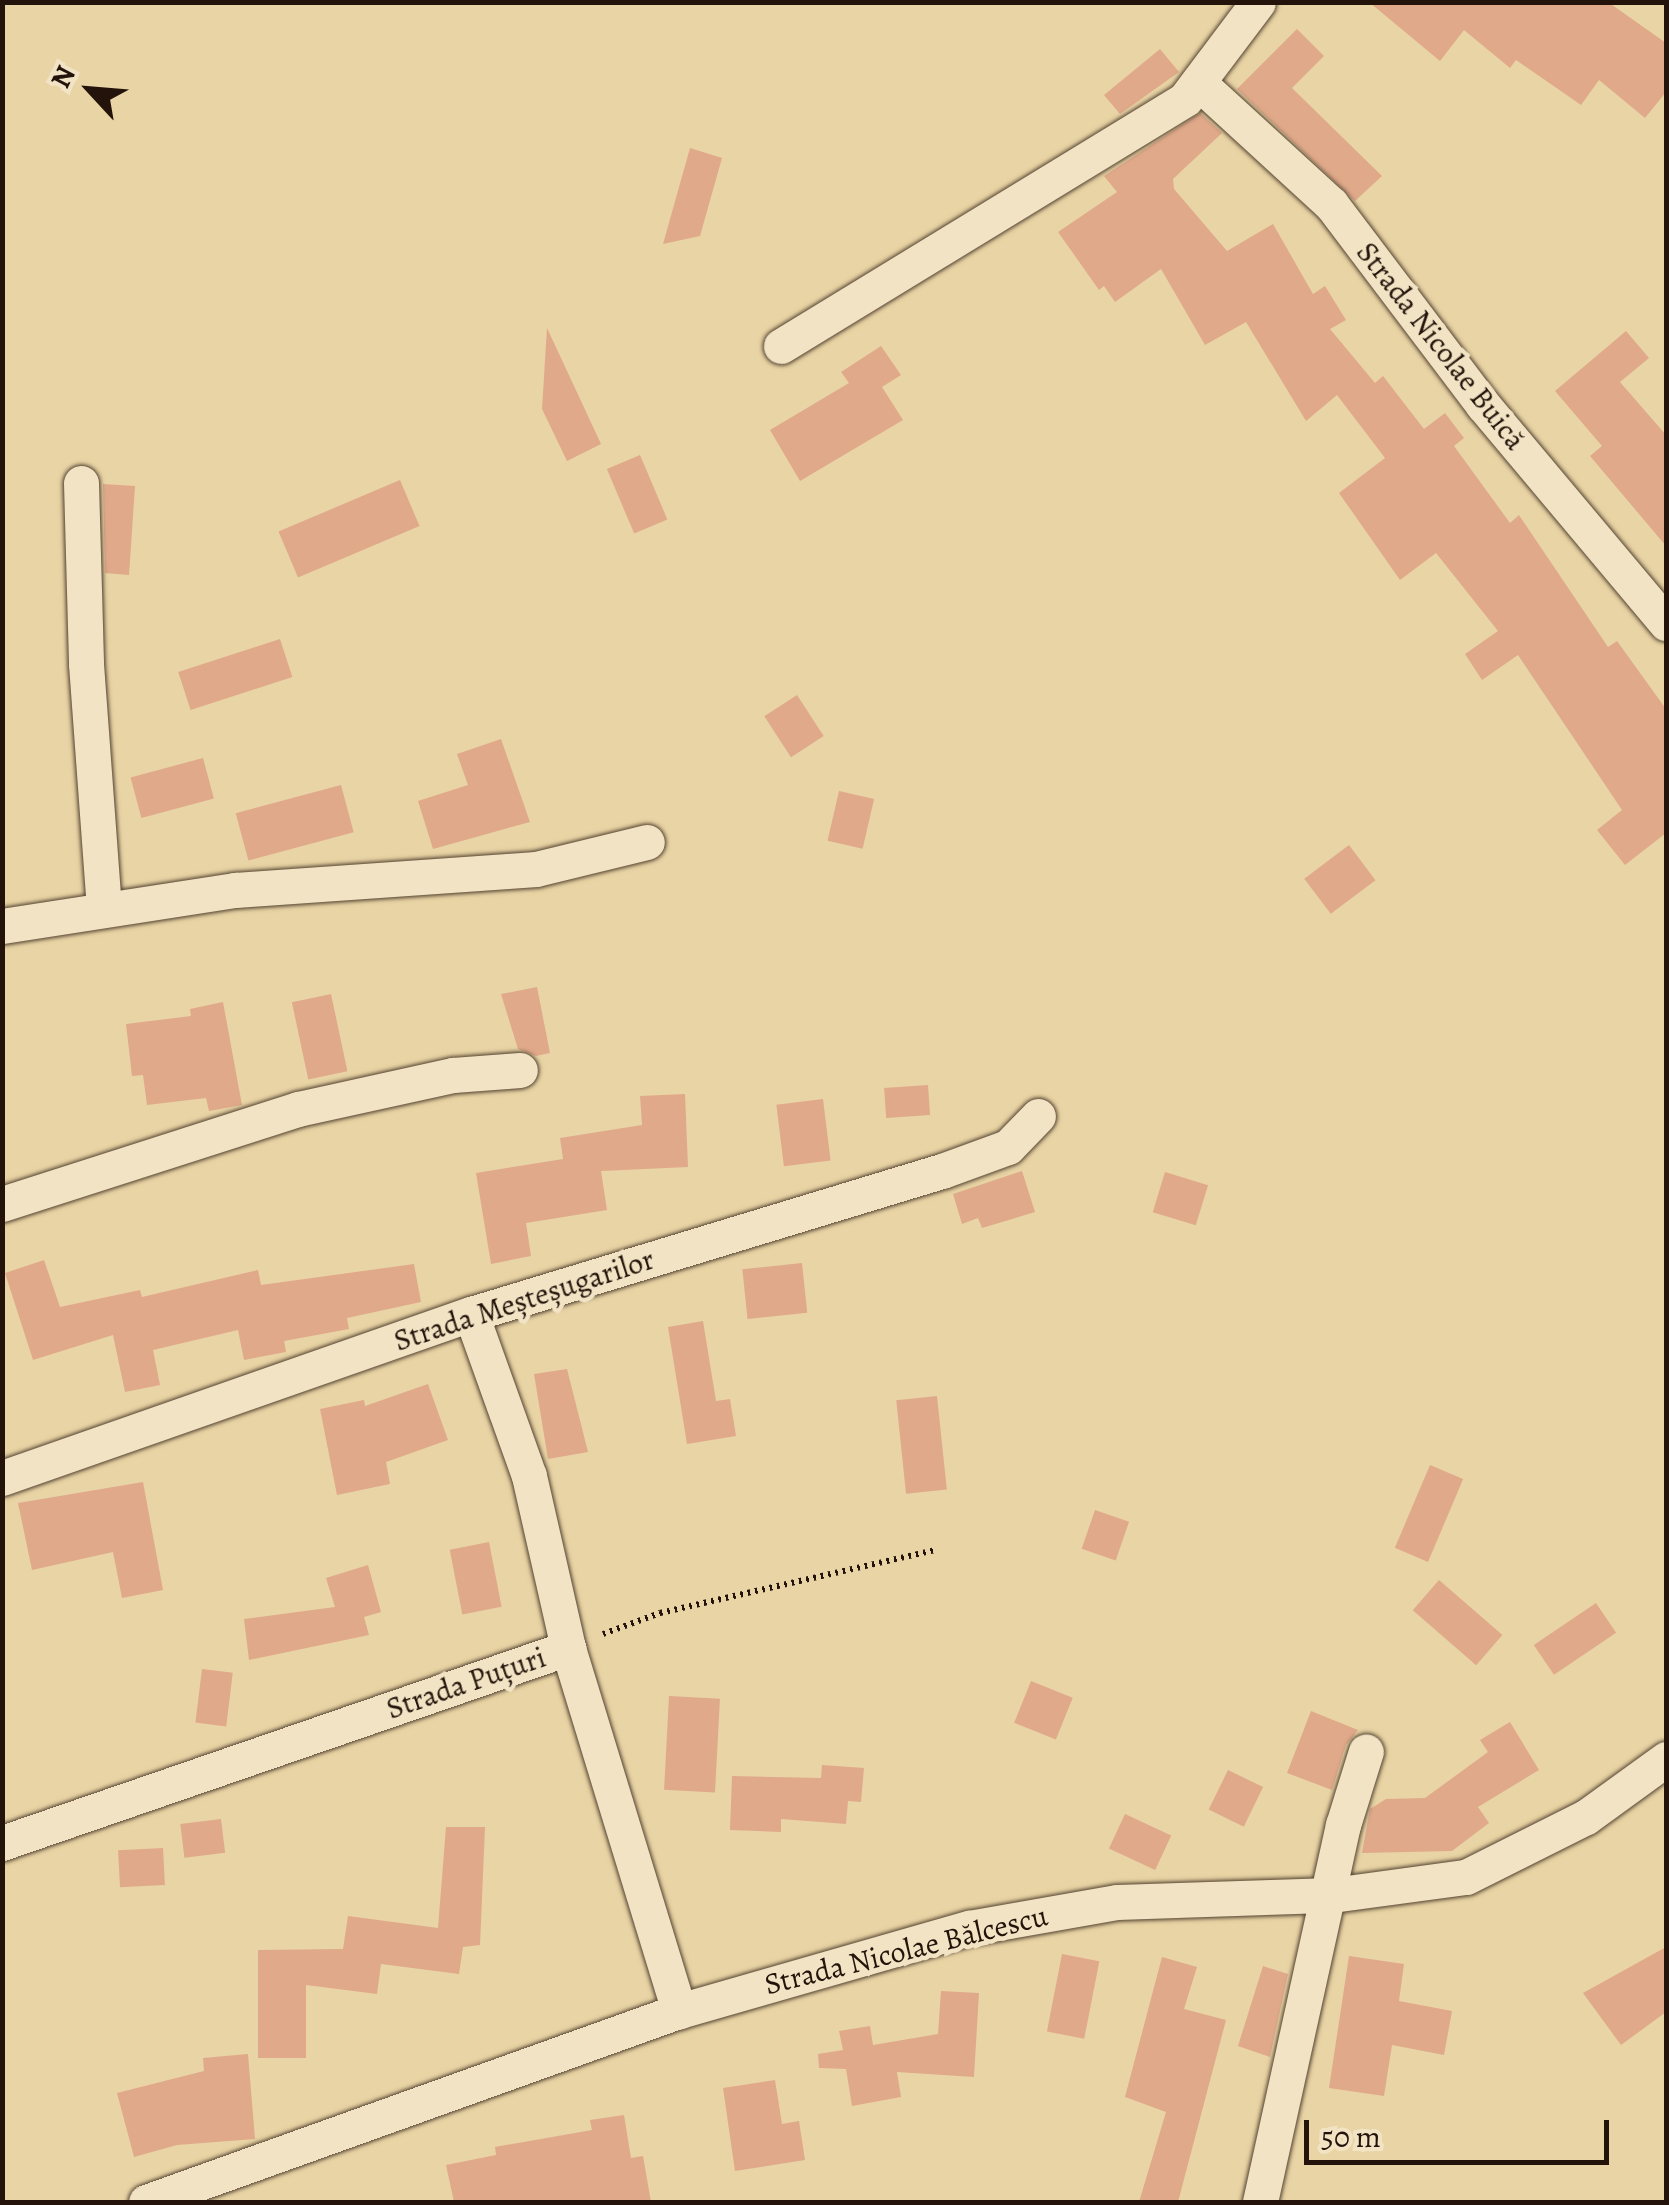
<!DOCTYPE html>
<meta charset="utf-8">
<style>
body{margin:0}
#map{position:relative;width:1669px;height:2205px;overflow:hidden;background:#e9d4a5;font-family:Alegreya,serif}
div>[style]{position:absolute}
.building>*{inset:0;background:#e0a98a;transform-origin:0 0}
.path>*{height:6px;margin-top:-3px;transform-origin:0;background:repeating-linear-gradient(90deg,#23130a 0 2.5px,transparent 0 7.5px)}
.roads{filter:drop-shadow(0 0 2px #544331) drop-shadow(0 0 2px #544331)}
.minor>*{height:35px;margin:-17.5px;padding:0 17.5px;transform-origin:17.5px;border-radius:17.5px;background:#f1e3c4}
span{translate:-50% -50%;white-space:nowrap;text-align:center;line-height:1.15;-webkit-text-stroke:9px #f1e3c4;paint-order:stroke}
.street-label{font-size:30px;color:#23130a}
.frame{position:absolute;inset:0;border:5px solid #23130a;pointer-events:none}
.north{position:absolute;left:40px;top:40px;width:100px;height:100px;-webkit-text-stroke:8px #f1e3c4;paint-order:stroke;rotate:296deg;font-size:28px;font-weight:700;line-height:40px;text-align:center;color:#23130a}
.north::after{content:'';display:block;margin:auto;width:35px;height:45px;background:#23130a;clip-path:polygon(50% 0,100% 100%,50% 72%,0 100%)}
.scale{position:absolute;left:1304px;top:2120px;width:305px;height:45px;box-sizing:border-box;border:5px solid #23130a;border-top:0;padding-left:12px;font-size:30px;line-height:35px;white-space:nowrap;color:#23130a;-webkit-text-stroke:8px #f1e3c4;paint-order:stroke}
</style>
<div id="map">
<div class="building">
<i style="clip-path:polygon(1369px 2px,1608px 2px,1666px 43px,1666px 92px,1645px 118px,1599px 80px,1581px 105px,1516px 60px,1510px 68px,1464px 30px,1440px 61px)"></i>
<i style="clip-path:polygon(1297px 29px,1324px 56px,1292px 88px,1382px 176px,1355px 201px,1237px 89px)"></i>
<i style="clip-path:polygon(1160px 49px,1179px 72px,1120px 114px,1104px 95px)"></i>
<i style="clip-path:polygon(1200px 113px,1222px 133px,1173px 179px,1174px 189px,1227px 251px,1273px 224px,1313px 294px,1325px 286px,1346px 320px,1330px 329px,1375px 383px,1383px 376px,1424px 429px,1445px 413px,1464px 438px,1454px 446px,1510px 523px,1519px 515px,1608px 647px,1617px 641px,1666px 709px,1666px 833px,1625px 865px,1597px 830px,1622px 810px,1518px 655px,1482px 680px,1465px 654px,1498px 631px,1436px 553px,1400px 580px,1339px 493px,1385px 458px,1337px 395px,1306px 421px,1246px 322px,1205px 345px,1161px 269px,1115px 302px,1104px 286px,1099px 290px,1058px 232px,1117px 192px,1104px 176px)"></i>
<i style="clip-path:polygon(690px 148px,722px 158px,700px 236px,663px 244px)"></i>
<i style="clip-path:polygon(547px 328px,601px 444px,567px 461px,542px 409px)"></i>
<i style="clip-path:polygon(1626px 331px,1649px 358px,1620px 382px,1666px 435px,1666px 546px,1590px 456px,1602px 446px,1555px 391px)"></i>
<i style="clip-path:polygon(881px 346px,901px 375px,882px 387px,903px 420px,800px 481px,770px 430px,849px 383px,841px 372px)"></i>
<i style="left:640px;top:455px;width:70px;height:36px;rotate:67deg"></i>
<i style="left:400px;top:480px;width:50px;height:132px;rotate:67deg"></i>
<i style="clip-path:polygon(103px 484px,135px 486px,129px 575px,105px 573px)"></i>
<i style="left:280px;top:639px;width:40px;height:107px;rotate:72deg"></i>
<i style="left:797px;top:695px;width:49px;height:39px;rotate:57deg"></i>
<i style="clip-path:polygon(501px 739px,530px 822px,433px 849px,418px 801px,468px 785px,457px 754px)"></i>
<i style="left:203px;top:758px;width:42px;height:75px;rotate:75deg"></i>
<i style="left:341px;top:785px;width:49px;height:109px;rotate:75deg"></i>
<i style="left:839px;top:791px;width:36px;height:51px;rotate:13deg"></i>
<i style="left:1349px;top:845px;width:44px;height:56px;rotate:53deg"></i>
<i style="clip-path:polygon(537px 987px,550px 1053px,536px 1056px,518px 1049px,501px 994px)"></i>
<i style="left:331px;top:994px;width:79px;height:40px;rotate:78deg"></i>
<i style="clip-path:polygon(223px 1002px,242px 1105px,209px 1111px,206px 1098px,147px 1105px,143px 1075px,132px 1076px,126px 1024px,191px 1016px,190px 1009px)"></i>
<i style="left:928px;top:1085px;width:30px;height:44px;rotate:86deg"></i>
<i style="clip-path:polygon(685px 1094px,688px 1167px,601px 1171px,607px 1210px,526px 1223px,531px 1256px,491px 1264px,476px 1173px,563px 1159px,560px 1138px,642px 1125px,640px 1096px)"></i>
<i style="left:823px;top:1099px;width:62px;height:47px;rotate:83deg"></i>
<i style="clip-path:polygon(1022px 1171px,1035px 1212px,982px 1228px,978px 1218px,962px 1224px,953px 1194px)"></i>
<i style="left:1165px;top:1172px;width:45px;height:42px;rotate:17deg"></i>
<i style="clip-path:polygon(44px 1260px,60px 1307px,140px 1290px,142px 1297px,258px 1270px,261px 1285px,414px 1264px,421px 1302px,347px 1318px,349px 1329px,284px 1341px,286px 1352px,244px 1360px,238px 1330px,153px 1350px,160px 1385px,125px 1392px,113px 1335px,33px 1360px,5px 1273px)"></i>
<i style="left:802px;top:1263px;width:50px;height:60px;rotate:84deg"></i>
<i style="clip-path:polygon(703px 1321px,716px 1401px,730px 1399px,736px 1436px,687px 1444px,668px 1327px)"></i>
<i style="clip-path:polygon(567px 1369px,588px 1452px,548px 1459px,534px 1374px)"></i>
<i style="clip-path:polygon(428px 1384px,448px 1440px,386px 1462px,390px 1484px,337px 1495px,320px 1409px,364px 1400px,365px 1406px)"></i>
<i style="left:937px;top:1396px;width:94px;height:41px;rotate:84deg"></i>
<i style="left:1430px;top:1465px;width:36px;height:90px;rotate:23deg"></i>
<i style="clip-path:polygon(143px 1482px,163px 1590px,122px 1598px,113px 1552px,32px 1570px,18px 1503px)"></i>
<i style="left:1095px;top:1510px;width:36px;height:41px;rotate:19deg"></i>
<i style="left:489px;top:1542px;width:66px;height:40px;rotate:79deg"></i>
<i style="clip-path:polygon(368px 1565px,381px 1612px,364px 1617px,369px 1635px,249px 1660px,244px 1619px,335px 1607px,326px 1578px)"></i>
<i style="left:1439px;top:1580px;width:84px;height:40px;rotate:41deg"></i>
<i style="left:1596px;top:1603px;width:36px;height:75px;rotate:56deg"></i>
<i style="left:202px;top:1669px;width:31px;height:54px;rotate:7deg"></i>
<i style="left:1031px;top:1681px;width:45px;height:45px;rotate:22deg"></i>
<i style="left:669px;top:1696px;width:51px;height:94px;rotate:3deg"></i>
<i style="clip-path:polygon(1311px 1711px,1358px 1730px,1346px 1745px,1332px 1790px,1287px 1773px)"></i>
<i style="clip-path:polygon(1510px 1722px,1539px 1770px,1478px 1807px,1489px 1823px,1452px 1851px,1362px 1853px,1370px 1809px,1386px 1799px,1425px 1798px,1488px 1752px,1480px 1740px)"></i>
<i style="clip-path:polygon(822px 1765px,864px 1768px,861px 1802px,848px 1801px,846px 1824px,781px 1819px,781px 1832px,730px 1830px,732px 1776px,821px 1778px)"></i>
<i style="left:1228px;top:1770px;width:39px;height:44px;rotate:26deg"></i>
<i style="left:1125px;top:1814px;width:51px;height:38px;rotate:25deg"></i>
<i style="left:221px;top:1819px;width:34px;height:41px;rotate:83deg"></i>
<i style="clip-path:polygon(446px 1827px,485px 1827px,480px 1945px,463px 1947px,459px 1974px,381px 1964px,377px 1994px,306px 1985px,306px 2058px,258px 2058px,258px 1950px,343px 1949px,348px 1916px,438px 1928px)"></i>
<i style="left:163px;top:1848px;width:37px;height:45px;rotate:87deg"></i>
<i style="clip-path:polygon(1666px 1947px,1666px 2012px,1621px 2045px,1583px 1993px)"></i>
<i style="left:1062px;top:1954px;width:38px;height:79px;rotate:11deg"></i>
<i style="clip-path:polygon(1349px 1956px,1404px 1964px,1399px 2001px,1452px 2011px,1444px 2055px,1392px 2045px,1384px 2096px,1329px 2088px)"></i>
<i style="clip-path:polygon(1162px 1957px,1197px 1967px,1184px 2009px,1226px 2020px,1178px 2202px,1139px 2202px,1166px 2112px,1125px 2097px)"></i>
<i style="clip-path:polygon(1263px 1966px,1288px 1974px,1270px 2057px,1238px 2046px)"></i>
<i style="clip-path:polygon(941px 1991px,979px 1993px,974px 2077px,897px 2072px,901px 2097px,852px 2106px,846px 2069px,819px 2068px,818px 2054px,843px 2050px,839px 2031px,870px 2026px,873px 2045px,938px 2034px)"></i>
<i style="clip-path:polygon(248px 2054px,255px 2139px,177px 2145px,134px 2157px,117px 2093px,204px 2071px,203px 2058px)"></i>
<i style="clip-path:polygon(775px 2080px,782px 2124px,799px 2121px,805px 2160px,735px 2171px,723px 2088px)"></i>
<i style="clip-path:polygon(624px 2115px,631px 2158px,643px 2156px,651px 2202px,454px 2202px,446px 2165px,496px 2155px,495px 2147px,592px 2130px,590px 2120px)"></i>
</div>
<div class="path">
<i style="left:603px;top:1634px;width:61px;rotate:-20.2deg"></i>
<i style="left:660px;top:1613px;width:283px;rotate:-12.9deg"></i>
</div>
<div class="roads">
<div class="minor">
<i style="left:1201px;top:85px;width:176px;rotate:42.5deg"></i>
<i style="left:1331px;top:204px;width:252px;rotate:52.9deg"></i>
<i style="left:1483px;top:405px;width:285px;rotate:50deg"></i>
<i style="left:781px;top:346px;width:474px;rotate:-31.4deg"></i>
<i style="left:1185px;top:99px;width:121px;rotate:-53deg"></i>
<i style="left:81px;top:483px;width:181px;rotate:88.4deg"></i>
<i style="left:86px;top:664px;width:246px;rotate:85.8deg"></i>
<i style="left:2px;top:926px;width:236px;rotate:-8.8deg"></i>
<i style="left:235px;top:890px;width:302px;rotate:-4deg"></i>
<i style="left:536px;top:869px;width:114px;rotate:-13.7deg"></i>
<i style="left:2px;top:1204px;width:311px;rotate:-17.8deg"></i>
<i style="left:298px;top:1109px;width:159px;rotate:-12.4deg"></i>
<i style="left:453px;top:1075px;width:67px;rotate:-4.3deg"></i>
<i style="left:471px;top:1314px;width:172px;rotate:70.3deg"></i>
<i style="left:529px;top:1476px;width:176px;rotate:77.2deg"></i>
<i style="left:568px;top:1648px;width:380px;rotate:73deg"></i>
<i style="left:2px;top:1478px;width:497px;rotate:-19.3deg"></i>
<i style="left:471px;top:1314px;width:492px;rotate:-16.9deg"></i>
<i style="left:942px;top:1171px;width:70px;rotate:-20deg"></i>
<i style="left:1008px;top:1147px;width:43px;rotate:-45.9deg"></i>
<i style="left:2px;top:1843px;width:599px;rotate:-19.01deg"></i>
<i style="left:146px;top:2202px;width:566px;rotate:-19.72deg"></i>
<i style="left:679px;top:2011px;width:302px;rotate:-16deg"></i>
<i style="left:969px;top:1928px;width:150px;rotate:-10deg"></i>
<i style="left:1117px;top:1902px;width:215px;rotate:-1.9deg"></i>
<i style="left:1332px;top:1895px;width:135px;rotate:-7.7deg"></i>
<i style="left:1466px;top:1877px;width:134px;rotate:-26.6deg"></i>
<i style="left:1586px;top:1817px;width:99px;rotate:-35.9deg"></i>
<i style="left:1260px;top:2202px;width:386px;rotate:-77.6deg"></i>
<i style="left:1343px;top:1825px;width:77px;rotate:-72.7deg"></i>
</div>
</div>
<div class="street-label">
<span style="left:1441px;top:346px;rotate:52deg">Strada Nicolae Buică</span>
<span style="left:524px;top:1300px;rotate:-18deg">Strada Meșteșugarilor</span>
<span style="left:466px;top:1683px;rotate:-19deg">Strada Puțuri</span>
<span style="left:906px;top:1950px;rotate:-14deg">Strada Nicolae Bălcescu</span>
</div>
<div class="frame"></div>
<div class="north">N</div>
<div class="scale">50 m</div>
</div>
